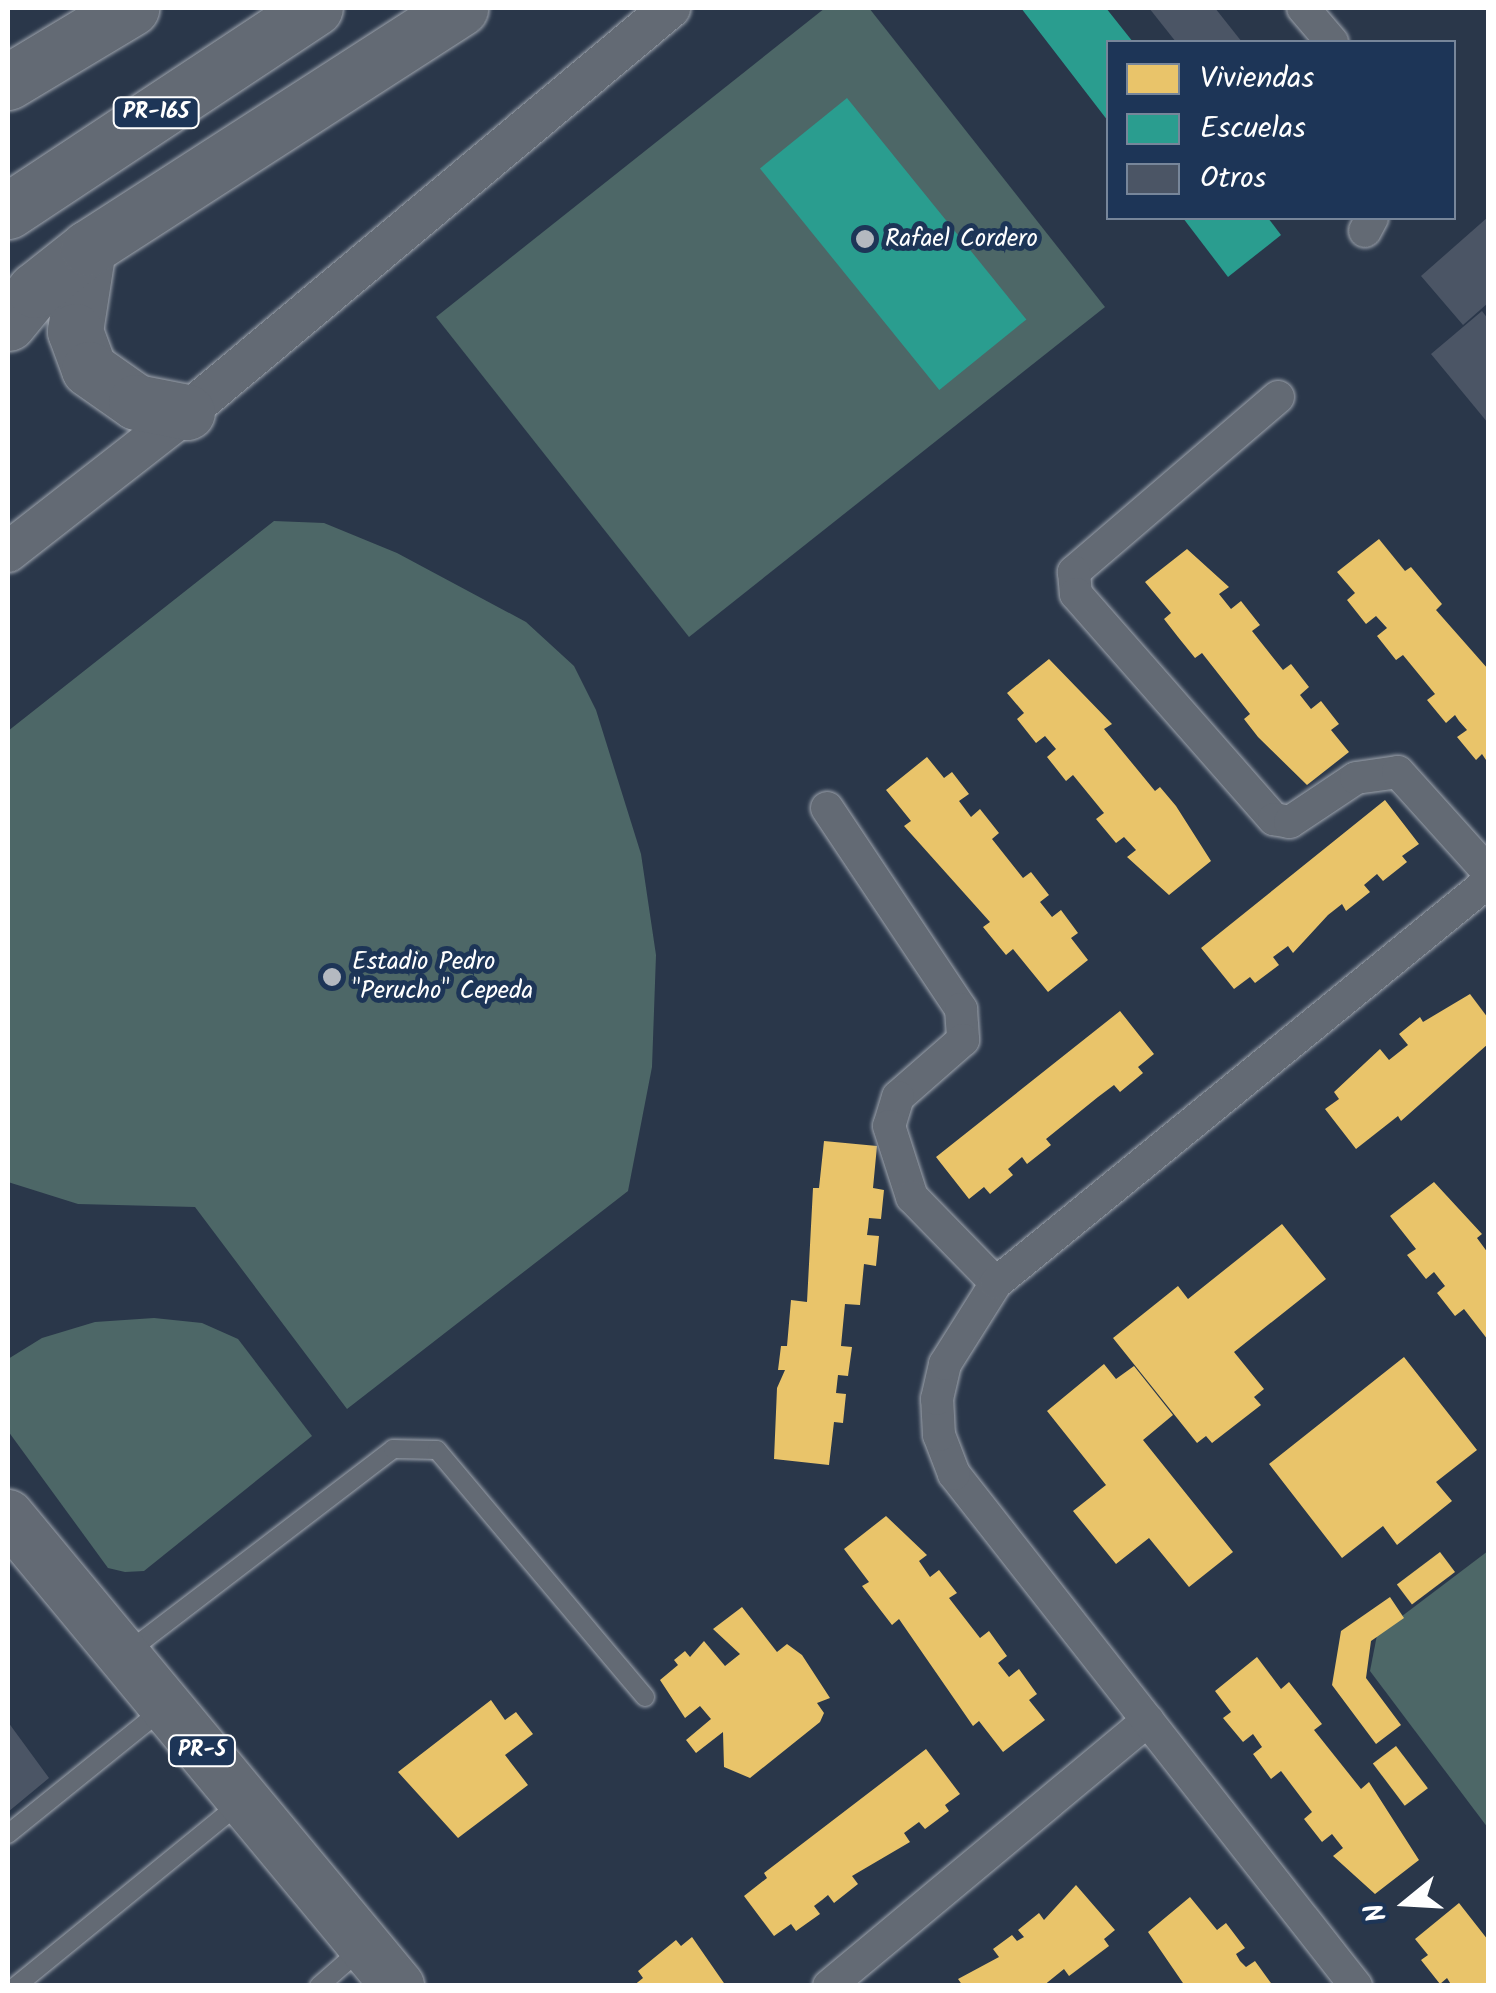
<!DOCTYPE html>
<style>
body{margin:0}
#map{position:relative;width:1496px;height:1993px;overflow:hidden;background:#2a374a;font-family:Kalam,sans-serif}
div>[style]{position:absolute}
.green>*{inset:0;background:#4d6767}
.homes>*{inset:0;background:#e9c46a;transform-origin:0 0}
.schools>*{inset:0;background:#2a9d8f;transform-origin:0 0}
.building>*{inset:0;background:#4b5565}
.roads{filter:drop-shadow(0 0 2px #9fa5ae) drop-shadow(0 0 2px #9fa5ae)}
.service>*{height:18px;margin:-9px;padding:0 9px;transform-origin:9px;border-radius:9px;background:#636a74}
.minor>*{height:32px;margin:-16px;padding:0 16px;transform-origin:16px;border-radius:16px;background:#636a74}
.tertiary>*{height:40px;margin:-20px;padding:0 20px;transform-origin:20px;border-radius:20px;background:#636a74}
.primary>*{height:52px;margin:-26px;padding:0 26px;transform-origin:26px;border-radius:26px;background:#636a74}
.motorway>*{height:55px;margin:-27.5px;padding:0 27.5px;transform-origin:27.5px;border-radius:27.5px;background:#636a74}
.dots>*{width:28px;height:28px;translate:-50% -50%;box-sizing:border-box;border:5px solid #1d3557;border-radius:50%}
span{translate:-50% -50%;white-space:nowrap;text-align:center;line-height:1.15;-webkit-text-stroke:10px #1d3557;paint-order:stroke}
.shield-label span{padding:2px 8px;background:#1d3557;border:2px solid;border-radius:8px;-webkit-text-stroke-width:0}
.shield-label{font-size:22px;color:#fff;font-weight:700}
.poi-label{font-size:25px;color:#fff}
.left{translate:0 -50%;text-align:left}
.frame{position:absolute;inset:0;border:10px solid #fff;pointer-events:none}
.legend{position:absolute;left:1106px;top:40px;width:350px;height:180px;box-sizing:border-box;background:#1d3557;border:2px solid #77869a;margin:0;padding:12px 18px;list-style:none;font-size:30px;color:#fff}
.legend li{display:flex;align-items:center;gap:20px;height:50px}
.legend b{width:50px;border:2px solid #77869a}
.north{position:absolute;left:1356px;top:1853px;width:100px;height:100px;-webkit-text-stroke:8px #1d3557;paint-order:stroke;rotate:252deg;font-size:28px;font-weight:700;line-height:40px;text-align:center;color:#fff}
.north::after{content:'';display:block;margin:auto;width:35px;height:45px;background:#fff;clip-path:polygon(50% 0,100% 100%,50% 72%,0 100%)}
</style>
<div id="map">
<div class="green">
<i style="clip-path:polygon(825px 8px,869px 8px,1105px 307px,689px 637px,436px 317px)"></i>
<i style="clip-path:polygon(274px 521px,324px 523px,397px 553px,526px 622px,574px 666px,596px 710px,641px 854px,656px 955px,652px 1067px,628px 1191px,347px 1409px,195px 1207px,78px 1204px,8px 1182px,8px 731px)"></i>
<i style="clip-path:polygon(154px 1318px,202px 1323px,238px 1339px,312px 1436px,144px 1571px,125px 1572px,108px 1568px,8px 1431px,8px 1359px,42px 1338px,95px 1322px)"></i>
<i style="clip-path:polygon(1488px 1551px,1488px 1828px,1370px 1671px,1377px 1635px)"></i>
</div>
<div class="homes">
<i style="clip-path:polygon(1379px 539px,1405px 571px,1411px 567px,1442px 604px,1436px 610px,1488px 669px,1488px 763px,1482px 754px,1476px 760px,1457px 737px,1467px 730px,1459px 721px,1455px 715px,1446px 723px,1427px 700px,1435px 694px,1403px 655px,1396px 660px,1377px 636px,1387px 628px,1376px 616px,1366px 624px,1347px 600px,1355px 593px,1337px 572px)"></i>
<i style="clip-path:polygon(1187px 549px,1229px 587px,1219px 594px,1231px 609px,1241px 601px,1260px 625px,1252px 631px,1283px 670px,1291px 664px,1309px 687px,1300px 695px,1311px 709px,1321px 701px,1339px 724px,1331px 730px,1349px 752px,1307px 785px,1258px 737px,1244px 719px,1250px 714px,1202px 653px,1195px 658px,1178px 637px,1164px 619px,1171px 613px,1145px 582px)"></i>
<i style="clip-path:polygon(1049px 659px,1112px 724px,1104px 729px,1155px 791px,1160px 787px,1176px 806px,1211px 861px,1169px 895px,1127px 857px,1136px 850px,1124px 837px,1116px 843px,1096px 819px,1104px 813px,1073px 775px,1066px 781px,1047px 757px,1056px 749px,1045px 736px,1036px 743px,1017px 719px,1024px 713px,1007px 693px)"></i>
<i style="clip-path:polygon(927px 757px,944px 778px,952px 772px,969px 794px,959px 801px,971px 817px,980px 809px,999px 833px,992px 839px,1023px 878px,1031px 872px,1049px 895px,1040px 902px,1052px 917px,1061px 910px,1078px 933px,1071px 938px,1088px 960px,1048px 992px,1013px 949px,1006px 955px,983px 927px,990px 922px,904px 826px,911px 821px,886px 790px)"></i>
<i style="clip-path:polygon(1385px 800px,1419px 844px,1402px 856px,1407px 862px,1383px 881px,1377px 874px,1364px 885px,1370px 892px,1346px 911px,1342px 904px,1328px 915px,1293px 953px,1288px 946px,1273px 957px,1279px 965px,1255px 983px,1250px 977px,1234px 989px,1201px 948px)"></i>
<i style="clip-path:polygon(1470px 994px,1488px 1018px,1488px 1044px,1401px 1121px,1398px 1116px,1356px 1149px,1325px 1109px,1339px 1099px,1334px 1092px,1380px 1049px,1389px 1060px,1408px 1045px,1399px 1034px,1420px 1017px,1423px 1022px)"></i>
<i style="clip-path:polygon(1120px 1011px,1154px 1054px,1138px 1067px,1143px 1073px,1120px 1092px,1114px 1085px,1098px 1097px,1046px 1139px,1051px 1145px,1027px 1164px,1022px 1157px,1008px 1169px,1013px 1175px,990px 1194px,984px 1187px,969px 1199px,936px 1157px)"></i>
<i style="clip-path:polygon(824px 1141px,877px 1146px,873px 1188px,884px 1190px,881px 1219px,869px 1218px,868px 1228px,867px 1235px,879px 1236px,876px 1266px,864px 1264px,860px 1305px,845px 1304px,841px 1346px,852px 1347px,848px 1376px,838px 1375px,836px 1393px,846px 1394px,843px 1423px,834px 1422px,829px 1465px,774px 1459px,777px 1388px,785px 1370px,778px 1370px,781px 1346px,787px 1346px,791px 1300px,807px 1302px,813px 1188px,819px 1188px)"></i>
<i style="clip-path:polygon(1434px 1182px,1482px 1234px,1477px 1238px,1488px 1253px,1488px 1340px,1464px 1309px,1455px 1316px,1437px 1293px,1445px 1286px,1434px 1272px,1426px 1279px,1407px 1255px,1416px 1249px,1390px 1216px)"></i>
<i style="clip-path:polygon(1282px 1224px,1326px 1279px,1234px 1352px,1264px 1389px,1254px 1397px,1261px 1405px,1212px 1443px,1206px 1436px,1197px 1443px,1113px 1338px,1178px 1286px,1188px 1299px)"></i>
<i style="clip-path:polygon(1404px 1357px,1477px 1450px,1436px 1482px,1452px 1501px,1397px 1545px,1383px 1526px,1342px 1558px,1269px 1464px)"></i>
<i style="clip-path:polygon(1104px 1364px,1116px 1379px,1134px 1366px,1173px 1415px,1143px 1440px,1233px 1552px,1189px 1587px,1149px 1538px,1116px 1564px,1073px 1511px,1106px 1485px,1047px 1411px)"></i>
<i style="clip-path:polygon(886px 1516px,927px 1555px,919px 1561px,930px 1577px,939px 1570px,957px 1593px,949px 1598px,980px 1638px,989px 1631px,1007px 1656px,998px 1663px,1009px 1677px,1019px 1669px,1037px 1694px,1029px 1700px,1045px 1720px,1003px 1752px,979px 1721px,973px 1726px,899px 1619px,892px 1625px,862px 1586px,869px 1582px,844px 1549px)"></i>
<i style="left:1440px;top:1552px;width:25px;height:54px;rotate:53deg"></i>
<i style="clip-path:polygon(1390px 1597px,1404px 1618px,1371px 1641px,1366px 1678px,1401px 1725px,1376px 1744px,1332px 1685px,1341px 1631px)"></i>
<i style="clip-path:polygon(742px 1607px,777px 1652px,787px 1644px,802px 1655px,830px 1698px,817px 1703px,824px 1713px,820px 1722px,750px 1778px,724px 1767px,723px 1732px,696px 1753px,686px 1740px,711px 1719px,700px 1706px,685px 1718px,660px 1680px,678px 1665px,674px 1660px,685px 1651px,690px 1657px,704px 1641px,725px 1666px,740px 1654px,713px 1629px)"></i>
<i style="clip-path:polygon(1257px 1657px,1281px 1689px,1289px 1682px,1322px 1724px,1314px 1730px,1361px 1789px,1369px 1782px,1419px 1860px,1375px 1894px,1333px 1856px,1343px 1848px,1332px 1834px,1322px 1842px,1304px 1819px,1312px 1812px,1281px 1771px,1271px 1779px,1253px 1754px,1262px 1747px,1253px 1734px,1243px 1742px,1223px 1718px,1231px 1712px,1215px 1691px)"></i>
<i style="clip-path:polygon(491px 1700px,505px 1720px,516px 1712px,533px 1734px,505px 1755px,528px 1785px,458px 1838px,398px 1772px)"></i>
<i style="left:1396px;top:1746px;width:53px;height:29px;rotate:53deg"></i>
<i style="clip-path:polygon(926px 1749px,960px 1794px,945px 1805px,949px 1811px,925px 1829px,919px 1822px,904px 1833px,910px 1842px,852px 1876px,858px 1884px,834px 1903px,828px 1895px,822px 1900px,814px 1906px,820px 1914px,796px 1931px,791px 1924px,774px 1936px,744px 1896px,767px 1878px,764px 1873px)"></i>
<i style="clip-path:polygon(1076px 1885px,1115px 1930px,1104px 1939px,1109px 1946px,1069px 1976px,1064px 1969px,1043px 1986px,963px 1986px,958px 1979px,999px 1957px,993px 1949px,1012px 1935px,1017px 1941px,1024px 1937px,1018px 1930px,1039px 1913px,1044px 1920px)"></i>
<i style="clip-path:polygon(1190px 1897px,1217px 1930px,1226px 1923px,1245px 1948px,1236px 1954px,1240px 1961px,1246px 1967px,1255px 1961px,1273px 1986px,1185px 1986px,1148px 1932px)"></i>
<i style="clip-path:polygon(1459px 1903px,1488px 1940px,1488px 1986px,1452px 1986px,1447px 1978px,1440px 1984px,1421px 1960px,1428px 1955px,1415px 1939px)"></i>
<i style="clip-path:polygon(692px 1937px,726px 1986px,633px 1986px,643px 1978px,638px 1971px,676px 1940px,681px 1946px)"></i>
</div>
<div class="schools">
<i style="clip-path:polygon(1021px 8px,1106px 8px,1133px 42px,1108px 42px,1108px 121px)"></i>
<i style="left:847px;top:98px;width:285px;height:112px;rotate:51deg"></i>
<i style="clip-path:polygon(1183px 218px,1268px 218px,1281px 235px,1228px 277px)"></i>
</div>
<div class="building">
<i style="clip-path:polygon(1149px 8px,1215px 8px,1242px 42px,1176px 42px)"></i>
<i style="clip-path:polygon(1488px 217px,1488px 303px,1463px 325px,1421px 276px)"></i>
<i style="clip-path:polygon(1482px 311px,1488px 319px,1488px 423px,1431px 354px)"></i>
<i style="clip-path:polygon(8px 1722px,49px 1778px,8px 1812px)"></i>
</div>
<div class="roads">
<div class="service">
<i style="left:129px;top:1651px;width:332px;rotate:-37.4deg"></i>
<i style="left:393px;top:1449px;width:44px;rotate:1.3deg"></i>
<i style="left:437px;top:1450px;width:323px;rotate:49.9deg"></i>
<i style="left:8px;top:1834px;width:199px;rotate:-38.9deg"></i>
<i style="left:16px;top:1986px;width:289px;rotate:-39.2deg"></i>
<i style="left:319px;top:1986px;width:55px;rotate:-41.3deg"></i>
</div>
<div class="minor">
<i style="left:1303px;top:8px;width:45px;rotate:49.5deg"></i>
<i style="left:1365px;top:231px;width:15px;rotate:-62deg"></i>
<i style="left:1278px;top:397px;width:269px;rotate:139.4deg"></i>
<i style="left:1074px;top:572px;width:22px;rotate:85deg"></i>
<i style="left:1076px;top:594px;width:300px;rotate:48.7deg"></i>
<i style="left:1274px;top:819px;width:16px;rotate:11deg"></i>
<i style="left:1290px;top:822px;width:79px;rotate:-33.7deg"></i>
<i style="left:1356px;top:778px;width:42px;rotate:-8.1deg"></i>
<i style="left:1398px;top:772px;width:135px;rotate:48deg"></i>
<i style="left:827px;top:808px;width:242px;rotate:56.3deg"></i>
<i style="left:961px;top:1009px;width:31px;rotate:86deg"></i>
<i style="left:963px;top:1040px;width:86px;rotate:138.8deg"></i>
<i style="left:898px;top:1097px;width:30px;rotate:107deg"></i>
<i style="left:889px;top:1126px;width:75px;rotate:72.1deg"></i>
<i style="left:912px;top:1197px;width:120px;rotate:45.7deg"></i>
<i style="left:829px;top:1986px;width:415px;rotate:-39.8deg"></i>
<i style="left:1356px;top:1986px;width:651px;rotate:-128.14deg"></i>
<i style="left:954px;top:1474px;width:42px;rotate:-111deg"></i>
<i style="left:939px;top:1435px;width:36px;rotate:-93deg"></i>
<i style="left:937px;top:1399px;width:36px;rotate:-77deg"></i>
<i style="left:945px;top:1364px;width:96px;rotate:-57.8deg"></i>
<i style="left:996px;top:1283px;width:635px;rotate:-39.18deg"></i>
</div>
<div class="tertiary">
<i style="left:8px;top:552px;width:227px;rotate:-38deg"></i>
<i style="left:187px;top:412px;width:630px;rotate:-39.91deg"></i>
</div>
<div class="primary">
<i style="left:8px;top:1516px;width:611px;rotate:50.31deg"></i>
</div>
<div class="motorway">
<i style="left:8px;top:82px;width:144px;rotate:-31deg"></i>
<i style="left:8px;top:211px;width:368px;rotate:-33.5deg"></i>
<i style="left:88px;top:248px;width:84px;rotate:98.9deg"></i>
<i style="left:75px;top:331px;width:40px;rotate:69.8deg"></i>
<i style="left:89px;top:369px;width:57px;rotate:35.1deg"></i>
<i style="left:136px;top:402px;width:52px;rotate:11.1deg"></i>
<i style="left:8px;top:323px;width:43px;rotate:-50.7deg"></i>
<i style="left:35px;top:290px;width:68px;rotate:-38.4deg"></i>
<i style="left:88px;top:248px;width:443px;rotate:-32.8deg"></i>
</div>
</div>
<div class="dots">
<i style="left:865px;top:239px;background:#b4b9c0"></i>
<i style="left:332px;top:977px;background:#b4b9c0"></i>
</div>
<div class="shield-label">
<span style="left:156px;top:113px">PR-165</span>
<span style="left:202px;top:1751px">PR-5</span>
</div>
<div class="poi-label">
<span class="left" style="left:885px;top:239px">Rafael Cordero</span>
<span class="left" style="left:352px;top:977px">Estadio Pedro<br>"Perucho" Cepeda</span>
</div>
<div class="frame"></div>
<ul class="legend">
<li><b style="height:28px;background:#e9c46a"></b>Viviendas</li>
<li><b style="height:28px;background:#2a9d8f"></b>Escuelas</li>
<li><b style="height:28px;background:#4b5565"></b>Otros</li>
</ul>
<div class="north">N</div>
</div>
